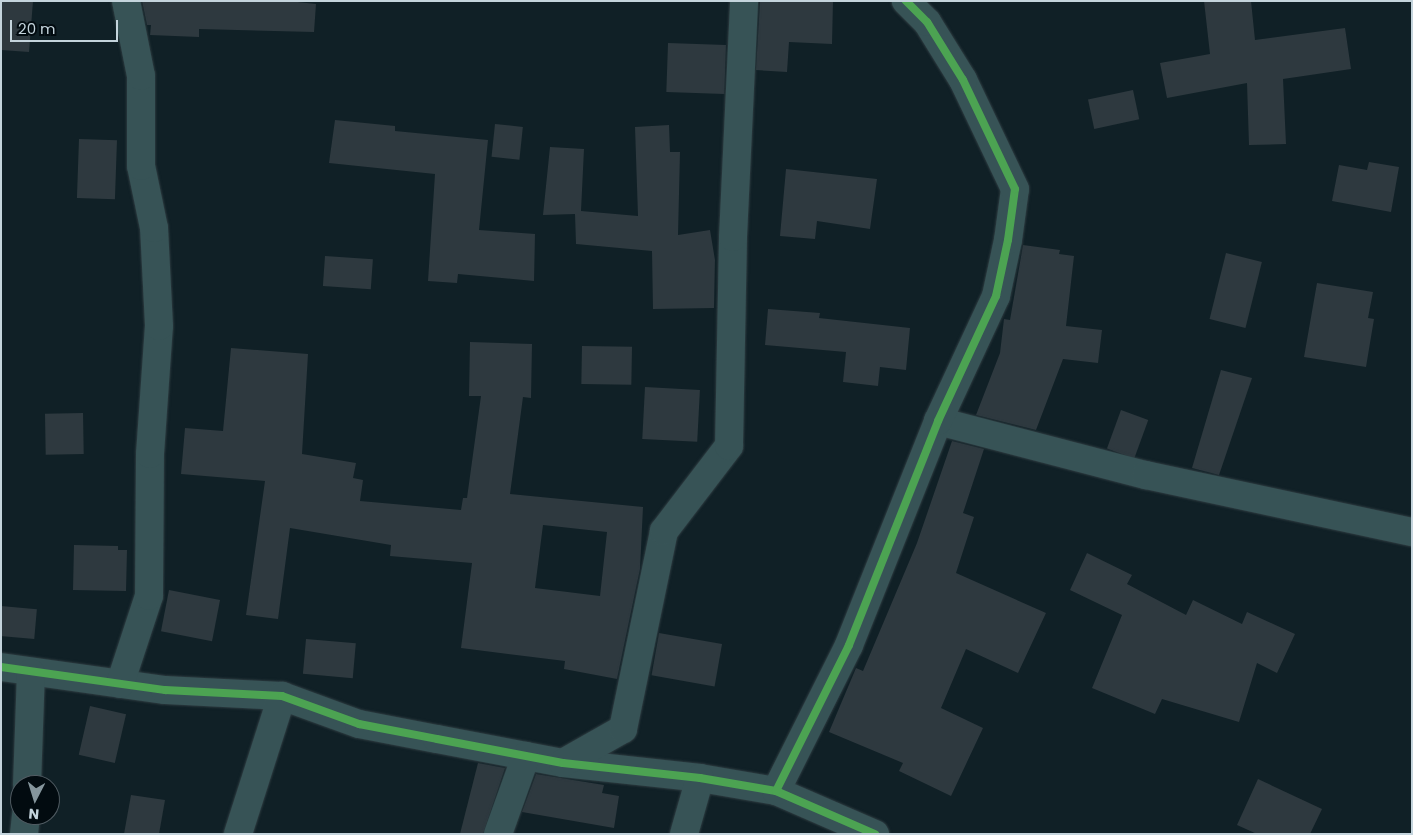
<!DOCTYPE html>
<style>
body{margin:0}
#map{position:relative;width:1413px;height:835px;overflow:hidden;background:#102026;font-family:Poppins,sans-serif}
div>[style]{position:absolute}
.building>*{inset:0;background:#2e393f;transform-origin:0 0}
.roads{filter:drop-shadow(0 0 1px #2e3c41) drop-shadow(0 0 1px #2e3c41)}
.minor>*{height:28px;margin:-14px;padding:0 14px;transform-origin:14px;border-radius:14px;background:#375356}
.cycleway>*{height:8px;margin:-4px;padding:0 4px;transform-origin:4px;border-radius:4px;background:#4ca352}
span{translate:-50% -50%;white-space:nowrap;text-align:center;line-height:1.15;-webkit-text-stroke:5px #020b10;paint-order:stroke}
.frame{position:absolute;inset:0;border:2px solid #c4d4dc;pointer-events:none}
.north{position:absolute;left:10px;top:775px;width:50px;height:50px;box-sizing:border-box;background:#020b10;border:1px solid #505b62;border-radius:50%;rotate:185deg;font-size:14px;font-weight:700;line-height:20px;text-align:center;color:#c4d4dc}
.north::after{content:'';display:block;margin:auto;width:18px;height:22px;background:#85959c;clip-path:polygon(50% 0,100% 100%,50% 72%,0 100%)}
.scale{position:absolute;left:10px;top:20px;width:108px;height:22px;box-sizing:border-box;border:2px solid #c4d4dc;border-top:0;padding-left:6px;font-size:15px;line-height:18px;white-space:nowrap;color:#c4d4dc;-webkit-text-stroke:4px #020b10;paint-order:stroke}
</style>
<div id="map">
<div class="building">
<i style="clip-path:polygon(1px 1px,33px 1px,29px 52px,1px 50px)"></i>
<i style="clip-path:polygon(142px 1px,288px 1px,316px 4px,314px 32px,199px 29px,199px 37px,150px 35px,151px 25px,147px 25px)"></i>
<i style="clip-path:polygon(760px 1px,833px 1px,832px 44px,789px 42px,787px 72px,756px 70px)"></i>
<i style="clip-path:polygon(1204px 1px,1251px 1px,1255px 40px,1345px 28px,1351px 69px,1283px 79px,1286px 144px,1249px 145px,1247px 83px,1167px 98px,1160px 63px,1210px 54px)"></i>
<i style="left:726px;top:45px;width:49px;height:58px;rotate:92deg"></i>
<i style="left:1133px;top:90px;width:30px;height:46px;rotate:78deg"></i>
<i style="clip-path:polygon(335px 120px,395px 126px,395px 131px,488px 140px,479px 230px,535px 234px,534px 281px,458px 274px,457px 283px,428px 281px,435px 174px,329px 163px)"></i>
<i style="left:495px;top:124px;width:28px;height:33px;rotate:6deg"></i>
<i style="clip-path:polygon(669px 125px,670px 152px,680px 152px,678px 235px,710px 230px,715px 260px,714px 308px,653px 309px,652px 251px,576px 244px,575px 214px,543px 215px,550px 147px,584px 149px,581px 211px,638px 216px,635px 127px)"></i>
<i style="left:79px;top:139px;width:38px;height:59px;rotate:2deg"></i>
<i style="clip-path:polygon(1369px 162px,1399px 167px,1391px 212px,1332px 201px,1339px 165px,1367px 170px)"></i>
<i style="clip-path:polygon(786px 169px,877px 179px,870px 229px,817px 221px,815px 239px,780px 236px)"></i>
<i style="clip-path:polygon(1023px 245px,1060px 250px,1059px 254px,1074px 256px,1066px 326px,1102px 330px,1098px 363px,1063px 359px,1036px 430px,976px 415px,1000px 353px,1004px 319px,1010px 320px)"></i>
<i style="left:1226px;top:253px;width:37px;height:68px;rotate:14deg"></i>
<i style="left:325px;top:256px;width:48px;height:30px;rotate:4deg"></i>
<i style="clip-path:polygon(1317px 283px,1373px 292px,1368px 318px,1374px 319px,1366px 367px,1304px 357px)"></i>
<i style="clip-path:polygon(768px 309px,820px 313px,819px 318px,910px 328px,906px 370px,880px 367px,878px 386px,843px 382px,846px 352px,765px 345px)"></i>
<i style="clip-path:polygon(evenodd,470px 342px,532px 344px,531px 398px,523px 397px,510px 494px,643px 507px,640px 569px,617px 679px,564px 669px,565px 661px,461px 648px,472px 563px,390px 556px,391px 545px,290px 528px,278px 619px,246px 615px,265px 481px,181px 474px,185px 428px,223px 431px,231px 348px,308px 354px,302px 454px,356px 463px,353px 478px,363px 480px,360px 501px,461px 510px,463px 498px,467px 498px,481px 396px,469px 396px,470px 342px,543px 525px,607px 532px,600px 596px,535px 588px,543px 525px)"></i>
<i style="left:582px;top:346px;width:50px;height:38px;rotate:1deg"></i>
<i style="clip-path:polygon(1221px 370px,1252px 378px,1219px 475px,1192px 468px)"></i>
<i style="left:645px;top:387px;width:55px;height:52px;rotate:3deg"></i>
<i style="left:1121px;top:410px;width:29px;height:41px;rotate:20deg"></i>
<i style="left:83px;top:413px;width:41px;height:38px;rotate:89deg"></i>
<i style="clip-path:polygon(952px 441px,984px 449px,963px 513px,974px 517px,956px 573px,1046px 613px,1018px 673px,966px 649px,941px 708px,983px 728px,951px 796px,899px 771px,903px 763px,829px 732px,856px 668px,863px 671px,917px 543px)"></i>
<i style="clip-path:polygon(74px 545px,118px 546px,118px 550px,127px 550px,126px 591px,73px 590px)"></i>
<i style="clip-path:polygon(1087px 553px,1132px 575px,1127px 584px,1186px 615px,1193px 600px,1242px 624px,1247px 612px,1295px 634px,1277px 673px,1257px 663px,1239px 722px,1162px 699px,1155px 714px,1092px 688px,1122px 615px,1070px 590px)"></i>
<i style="left:169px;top:590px;width:52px;height:42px;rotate:11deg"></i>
<i style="left:1px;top:606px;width:36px;height:30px;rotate:5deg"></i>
<i style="left:659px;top:633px;width:64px;height:43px;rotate:10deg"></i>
<i style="left:306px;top:639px;width:50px;height:35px;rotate:5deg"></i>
<i style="left:90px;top:706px;width:37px;height:50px;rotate:13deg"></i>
<i style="clip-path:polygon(478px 763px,505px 768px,483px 834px,460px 834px)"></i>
<i style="clip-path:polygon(536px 774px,604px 785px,602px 793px,619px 796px,614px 828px,522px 812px)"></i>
<i style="clip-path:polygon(1258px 779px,1322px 809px,1310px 834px,1257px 834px,1237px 825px)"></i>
<i style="clip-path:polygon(131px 795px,165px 800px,159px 834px,124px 834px)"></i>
</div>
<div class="roads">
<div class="minor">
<i style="left:938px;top:421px;width:215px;rotate:14.6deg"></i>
<i style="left:1146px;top:475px;width:272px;rotate:12.1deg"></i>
<i style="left:1px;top:667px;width:166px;rotate:8deg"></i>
<i style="left:165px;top:690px;width:117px;rotate:2.9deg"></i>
<i style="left:282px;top:696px;width:82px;rotate:20deg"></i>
<i style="left:359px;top:724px;width:79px;rotate:10.9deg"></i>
<i style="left:437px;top:739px;width:128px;rotate:10.8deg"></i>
<i style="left:563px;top:763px;width:138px;rotate:6.2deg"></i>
<i style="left:700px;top:778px;width:77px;rotate:9.7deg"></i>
<i style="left:776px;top:791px;width:108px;rotate:23.5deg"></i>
<i style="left:120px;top:684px;width:93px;rotate:-71.8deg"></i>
<i style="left:149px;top:596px;width:142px;rotate:-89.6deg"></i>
<i style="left:150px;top:454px;width:128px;rotate:-86deg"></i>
<i style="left:159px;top:326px;width:98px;rotate:-92.9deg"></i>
<i style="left:154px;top:228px;width:63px;rotate:-101.8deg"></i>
<i style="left:141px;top:166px;width:90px;rotate:-90deg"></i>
<i style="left:141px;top:76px;width:76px;rotate:-101.3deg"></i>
<i style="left:563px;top:763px;width:69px;rotate:-29.5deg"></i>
<i style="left:623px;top:729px;width:202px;rotate:-78.3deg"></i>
<i style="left:664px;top:531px;width:107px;rotate:-52.6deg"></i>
<i style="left:729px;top:446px;width:209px;rotate:-88.9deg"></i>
<i style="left:733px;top:237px;width:236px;rotate:-87.3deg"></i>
<i style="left:27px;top:785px;width:112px;rotate:-88deg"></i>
<i style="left:776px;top:791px;width:163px;rotate:-63.4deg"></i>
<i style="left:849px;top:645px;width:241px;rotate:-68.3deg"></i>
<i style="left:938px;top:421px;width:138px;rotate:-65.1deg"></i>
<i style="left:996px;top:296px;width:57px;rotate:-77.9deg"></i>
<i style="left:1008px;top:240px;width:51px;rotate:-82.2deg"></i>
<i style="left:1015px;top:189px;width:121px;rotate:-115.5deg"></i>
<i style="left:963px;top:80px;width:68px;rotate:-121.8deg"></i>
<i style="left:927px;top:22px;width:30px;rotate:-135deg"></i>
<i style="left:24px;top:834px;width:19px;rotate:-84deg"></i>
<i style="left:238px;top:834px;width:145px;rotate:-72.3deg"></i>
<i style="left:498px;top:834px;width:83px;rotate:-70.3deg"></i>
<i style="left:684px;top:834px;width:58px;rotate:-74.1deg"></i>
</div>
</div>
<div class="cycleway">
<i style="left:1px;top:667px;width:166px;rotate:8deg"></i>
<i style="left:165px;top:690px;width:117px;rotate:2.9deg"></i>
<i style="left:282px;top:696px;width:82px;rotate:20deg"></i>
<i style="left:359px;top:724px;width:79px;rotate:10.9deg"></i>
<i style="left:437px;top:739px;width:128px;rotate:10.8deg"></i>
<i style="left:563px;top:763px;width:138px;rotate:6.2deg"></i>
<i style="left:700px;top:778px;width:77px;rotate:9.7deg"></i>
<i style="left:776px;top:791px;width:108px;rotate:23.5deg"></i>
<i style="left:776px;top:791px;width:163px;rotate:-63.4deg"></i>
<i style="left:849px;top:645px;width:241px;rotate:-68.3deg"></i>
<i style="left:938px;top:421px;width:138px;rotate:-65.1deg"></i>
<i style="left:996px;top:296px;width:57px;rotate:-77.9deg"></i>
<i style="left:1008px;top:240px;width:51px;rotate:-82.2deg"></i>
<i style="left:1015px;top:189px;width:121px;rotate:-115.5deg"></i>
<i style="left:963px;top:80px;width:68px;rotate:-121.8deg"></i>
<i style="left:927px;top:22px;width:30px;rotate:-135deg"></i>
</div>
<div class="frame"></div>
<div class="north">N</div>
<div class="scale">20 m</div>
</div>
